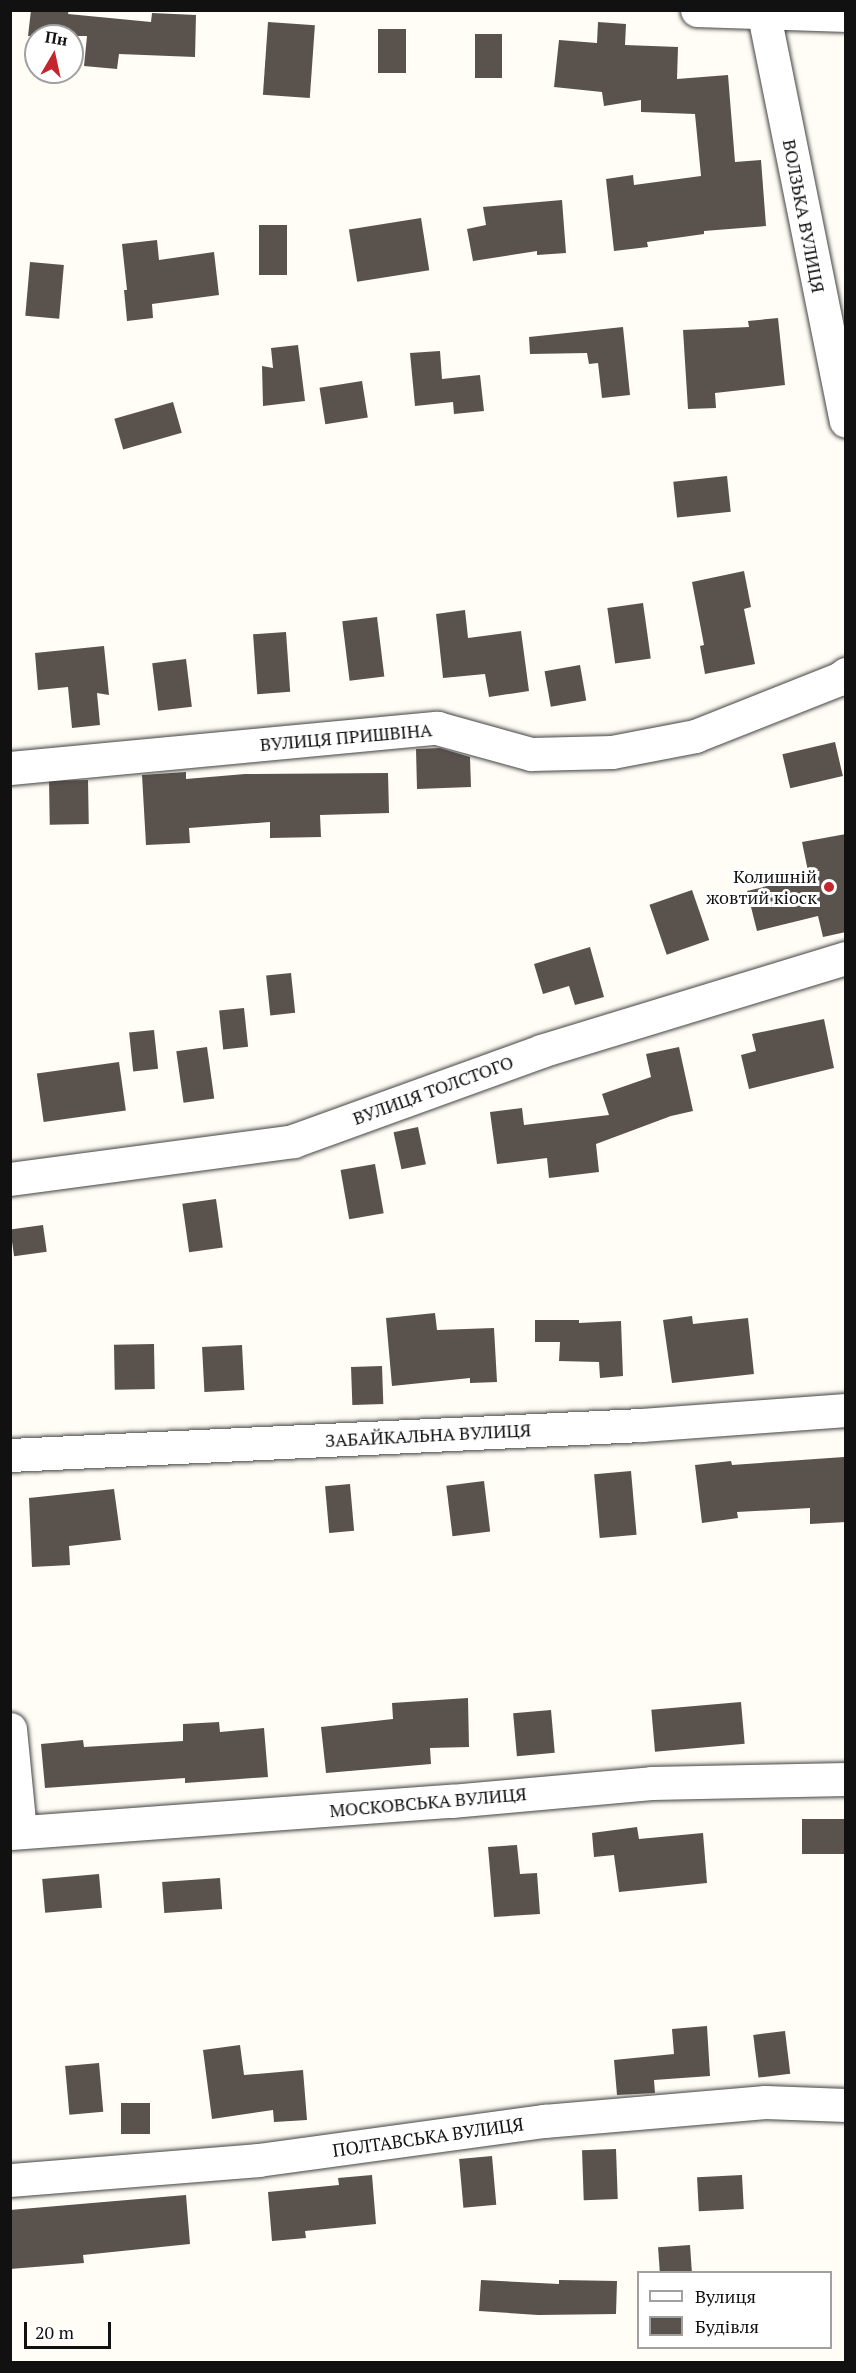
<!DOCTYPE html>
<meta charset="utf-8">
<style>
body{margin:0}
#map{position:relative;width:856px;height:2373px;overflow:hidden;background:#fffdf5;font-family:"PT Serif",serif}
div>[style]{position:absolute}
.building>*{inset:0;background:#5a524d;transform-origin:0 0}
.roads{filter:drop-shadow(0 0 2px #444) drop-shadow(0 0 2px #444)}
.minor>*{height:33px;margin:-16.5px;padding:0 16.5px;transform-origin:16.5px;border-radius:16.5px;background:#fff}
.dots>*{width:16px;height:16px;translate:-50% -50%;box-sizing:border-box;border:3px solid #fff;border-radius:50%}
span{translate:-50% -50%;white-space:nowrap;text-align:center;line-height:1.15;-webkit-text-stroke:6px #fff;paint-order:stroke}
.street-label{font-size:18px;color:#111}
.poi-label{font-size:18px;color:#111}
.right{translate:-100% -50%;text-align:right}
.frame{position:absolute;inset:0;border:12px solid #111;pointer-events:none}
.legend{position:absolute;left:637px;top:2271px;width:195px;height:78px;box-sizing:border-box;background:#fff;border:2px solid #a0a0a0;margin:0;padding:8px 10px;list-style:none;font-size:18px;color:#111}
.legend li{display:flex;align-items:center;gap:12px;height:30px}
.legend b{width:30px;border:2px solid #a0a0a0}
.north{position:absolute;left:24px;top:24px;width:60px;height:60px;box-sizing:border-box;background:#fff;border:2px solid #a0a0a0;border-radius:50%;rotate:9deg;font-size:16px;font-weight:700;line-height:24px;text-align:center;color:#111}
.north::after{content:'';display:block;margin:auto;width:21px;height:27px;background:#c4262e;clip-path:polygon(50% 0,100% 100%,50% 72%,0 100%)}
.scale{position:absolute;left:24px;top:2322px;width:87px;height:27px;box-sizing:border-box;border:3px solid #111;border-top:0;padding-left:8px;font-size:18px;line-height:21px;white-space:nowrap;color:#111;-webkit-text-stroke:4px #fff;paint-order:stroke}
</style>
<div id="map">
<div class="building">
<i style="clip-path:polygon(31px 10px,69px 10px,68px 14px,151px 22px,152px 13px,196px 15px,195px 57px,119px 54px,117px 69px,84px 66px,87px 36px,28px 36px)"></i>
<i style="left:268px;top:22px;width:47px;height:73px;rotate:4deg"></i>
<i style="clip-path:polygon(598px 22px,626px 24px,625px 45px,678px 47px,677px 79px,728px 75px,735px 162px,761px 160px,766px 226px,704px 231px,704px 234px,647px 242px,648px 247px,614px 251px,606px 179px,633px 175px,634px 185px,701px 176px,695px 114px,641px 112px,641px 100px,604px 106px,602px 92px,554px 87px,559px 40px,597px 43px)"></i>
<i style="left:378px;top:29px;width:28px;height:44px"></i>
<i style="left:475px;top:34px;width:27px;height:44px"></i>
<i style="clip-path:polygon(562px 200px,566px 253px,537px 255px,537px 251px,473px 261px,467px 229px,486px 225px,483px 207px)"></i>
<i style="left:421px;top:218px;width:53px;height:73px;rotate:81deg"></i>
<i style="left:259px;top:225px;width:28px;height:50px"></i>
<i style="clip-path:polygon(157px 240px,159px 260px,214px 252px,219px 295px,152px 304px,153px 318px,127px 321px,124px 290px,127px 290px,122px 244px)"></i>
<i style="left:30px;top:262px;width:34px;height:54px;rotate:5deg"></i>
<i style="clip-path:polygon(778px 318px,785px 385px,715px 393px,716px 408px,688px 409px,683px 330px,749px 327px,748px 321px)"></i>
<i style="clip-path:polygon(623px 327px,630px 395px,602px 398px,598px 363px,589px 364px,587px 353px,530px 354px,529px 337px)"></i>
<i style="clip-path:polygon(298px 345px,305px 401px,263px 406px,262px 366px,273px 368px,271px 348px)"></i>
<i style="clip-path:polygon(440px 351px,442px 379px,480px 375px,484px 411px,454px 414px,453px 402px,415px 406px,410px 353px)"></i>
<i style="left:362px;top:381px;width:37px;height:43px;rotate:81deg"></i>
<i style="left:173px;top:402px;width:32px;height:61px;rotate:74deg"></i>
<i style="left:727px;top:476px;width:36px;height:54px;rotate:84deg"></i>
<i style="clip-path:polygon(744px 571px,751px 607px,744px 609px,755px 664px,705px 674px,700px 646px,704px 645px,692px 582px)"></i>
<i style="left:643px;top:603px;width:56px;height:36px;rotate:82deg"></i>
<i style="clip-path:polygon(465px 610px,468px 638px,521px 631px,529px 691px,489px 697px,485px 674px,443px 678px,436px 614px)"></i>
<i style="left:377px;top:617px;width:60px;height:35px;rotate:83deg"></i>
<i style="left:286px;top:632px;width:60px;height:33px;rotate:86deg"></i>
<i style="clip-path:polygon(104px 646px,109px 695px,97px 693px,100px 725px,72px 728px,68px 687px,38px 690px,35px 653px)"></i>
<i style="left:186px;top:659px;width:48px;height:34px;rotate:83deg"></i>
<i style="left:580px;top:665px;width:36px;height:36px;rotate:80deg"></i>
<i style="left:835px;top:742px;width:35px;height:54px;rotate:77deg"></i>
<i style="clip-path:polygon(440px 748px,470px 757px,471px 787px,417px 789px,416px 749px)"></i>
<i style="clip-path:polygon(186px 772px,186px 779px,245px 774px,388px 773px,389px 813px,320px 815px,321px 837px,270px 838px,270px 822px,189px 828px,190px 843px,146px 845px,142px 775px)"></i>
<i style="left:88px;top:780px;width:44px;height:39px;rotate:89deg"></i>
<i style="clip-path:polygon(846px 834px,846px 932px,823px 937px,818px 916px,757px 931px,747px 891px,809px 876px,802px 842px)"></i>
<i style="left:692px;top:890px;width:53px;height:45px;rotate:71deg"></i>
<i style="clip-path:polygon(590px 947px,604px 997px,575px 1005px,569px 986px,543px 994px,534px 964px)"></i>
<i style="left:291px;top:973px;width:40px;height:25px;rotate:84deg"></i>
<i style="left:244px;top:1008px;width:39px;height:25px;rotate:84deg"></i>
<i style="clip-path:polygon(824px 1019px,834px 1068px,749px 1089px,741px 1055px,756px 1051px,752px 1034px)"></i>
<i style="left:154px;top:1030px;width:39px;height:25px;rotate:84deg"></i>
<i style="left:207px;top:1047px;width:52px;height:31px;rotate:82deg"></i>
<i style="clip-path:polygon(679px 1047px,693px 1111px,671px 1116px,596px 1144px,599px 1172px,549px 1178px,547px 1158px,497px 1164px,490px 1112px,522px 1108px,524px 1125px,609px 1115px,602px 1094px,651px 1077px,646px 1054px)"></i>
<i style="left:119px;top:1062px;width:49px;height:83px;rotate:82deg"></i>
<i style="left:418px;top:1127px;width:38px;height:25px;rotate:78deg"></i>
<i style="left:375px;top:1164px;width:50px;height:35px;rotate:80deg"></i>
<i style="left:216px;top:1199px;width:49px;height:34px;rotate:82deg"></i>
<i style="left:43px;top:1225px;width:27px;height:33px;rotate:82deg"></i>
<i style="clip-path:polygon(435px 1313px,437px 1330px,494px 1328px,497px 1382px,470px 1383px,470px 1378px,392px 1386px,386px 1318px)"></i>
<i style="clip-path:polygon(692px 1316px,693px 1324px,748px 1318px,754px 1374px,672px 1383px,663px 1320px)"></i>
<i style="clip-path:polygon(535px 1320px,579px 1320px,579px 1323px,621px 1321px,623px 1376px,600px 1378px,599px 1362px,559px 1361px,560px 1342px,535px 1342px)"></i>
<i style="left:154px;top:1344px;width:45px;height:40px;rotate:89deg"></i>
<i style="left:242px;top:1345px;width:45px;height:40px;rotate:87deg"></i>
<i style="left:382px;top:1366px;width:38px;height:31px;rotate:88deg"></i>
<i style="clip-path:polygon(844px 1457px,846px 1522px,810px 1524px,810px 1508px,737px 1512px,738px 1518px,702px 1523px,695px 1465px,731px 1461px,732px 1465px)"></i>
<i style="left:631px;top:1471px;width:64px;height:37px;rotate:85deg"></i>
<i style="left:484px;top:1481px;width:51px;height:38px;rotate:83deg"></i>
<i style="left:350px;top:1484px;width:47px;height:25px;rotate:85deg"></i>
<i style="clip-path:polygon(114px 1489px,121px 1540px,69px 1546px,70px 1565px,32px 1567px,29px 1498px)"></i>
<i style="clip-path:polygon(468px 1698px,469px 1747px,430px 1748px,431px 1764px,326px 1773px,321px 1727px,393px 1719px,392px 1703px)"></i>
<i style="left:741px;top:1702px;width:42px;height:90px;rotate:85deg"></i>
<i style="left:551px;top:1710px;width:43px;height:38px;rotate:85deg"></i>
<i style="clip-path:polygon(219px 1722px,220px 1732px,264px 1728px,268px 1777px,185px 1783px,185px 1778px,45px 1788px,41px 1744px,83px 1740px,84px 1747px,183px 1741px,183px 1724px)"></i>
<i style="left:846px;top:1819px;width:35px;height:44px;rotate:90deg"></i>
<i style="clip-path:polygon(637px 1827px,639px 1839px,703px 1833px,707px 1883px,619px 1892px,614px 1855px,594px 1857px,592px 1833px)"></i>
<i style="clip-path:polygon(517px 1845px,520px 1874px,537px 1873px,540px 1914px,494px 1917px,488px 1847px)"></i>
<i style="left:99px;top:1874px;width:34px;height:57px;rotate:85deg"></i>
<i style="left:220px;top:1878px;width:31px;height:58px;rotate:86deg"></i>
<i style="clip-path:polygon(707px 2026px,710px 2076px,654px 2080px,655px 2093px,617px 2095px,614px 2060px,674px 2054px,672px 2029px)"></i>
<i style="left:785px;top:2031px;width:43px;height:32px;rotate:83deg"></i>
<i style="clip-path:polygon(240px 2045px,244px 2075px,303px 2070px,307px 2120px,274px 2122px,273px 2110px,212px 2119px,203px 2050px)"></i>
<i style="left:99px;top:2063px;width:49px;height:34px;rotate:85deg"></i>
<i style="left:121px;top:2103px;width:29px;height:31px"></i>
<i style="left:616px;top:2149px;width:50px;height:34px;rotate:88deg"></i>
<i style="left:492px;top:2156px;width:49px;height:33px;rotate:85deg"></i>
<i style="clip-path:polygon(372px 2175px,376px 2224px,305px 2231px,306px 2238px,272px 2241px,268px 2192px,339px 2185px,338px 2178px)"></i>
<i style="left:742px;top:2175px;width:34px;height:45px;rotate:87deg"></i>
<i style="clip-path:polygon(186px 2195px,190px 2244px,83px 2255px,84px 2263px,10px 2269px,10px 2210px)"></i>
<i style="left:690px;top:2245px;width:27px;height:32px;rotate:86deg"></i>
<i style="clip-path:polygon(481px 2280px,559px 2284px,559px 2280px,617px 2281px,616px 2314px,538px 2315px,479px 2311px)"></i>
</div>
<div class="roads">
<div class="minor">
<i style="left:697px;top:10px;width:149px;rotate:1.9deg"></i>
<i style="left:763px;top:10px;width:419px;rotate:78.6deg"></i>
<i style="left:10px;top:768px;width:429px;rotate:-5.4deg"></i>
<i style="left:437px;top:728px;width:98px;rotate:15.5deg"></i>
<i style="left:531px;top:754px;width:81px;rotate:-1.4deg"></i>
<i style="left:612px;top:752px;width:85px;rotate:-10.9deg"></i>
<i style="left:695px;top:736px;width:155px;rotate:-21.6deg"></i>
<i style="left:839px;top:679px;width:9px;rotate:-36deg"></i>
<i style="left:10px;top:1179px;width:286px;rotate:-7.6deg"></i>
<i style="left:293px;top:1141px;width:264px;rotate:-19.9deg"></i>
<i style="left:541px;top:1051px;width:319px;rotate:-17deg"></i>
<i style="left:10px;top:1455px;width:632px;rotate:-2.72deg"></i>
<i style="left:641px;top:1425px;width:206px;rotate:-4.2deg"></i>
<i style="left:10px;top:1729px;width:102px;rotate:84.4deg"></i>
<i style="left:10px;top:1833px;width:442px;rotate:-4.2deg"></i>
<i style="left:451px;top:1801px;width:201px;rotate:-5.1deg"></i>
<i style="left:651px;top:1783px;width:195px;rotate:-1.2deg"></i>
<i style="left:10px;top:2180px;width:249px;rotate:-4.6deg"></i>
<i style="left:258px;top:2160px;width:289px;rotate:-7.8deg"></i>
<i style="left:544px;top:2121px;width:222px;rotate:-4.9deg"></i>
<i style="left:765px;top:2102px;width:81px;rotate:2.1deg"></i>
</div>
</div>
<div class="dots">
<i style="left:829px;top:887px;background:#c4262e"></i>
</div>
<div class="street-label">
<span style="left:804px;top:216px;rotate:79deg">ВОЛЗЬКА ВУЛИЦЯ</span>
<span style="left:346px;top:737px;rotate:-5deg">ВУЛИЦЯ ПРИШВІНА</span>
<span style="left:433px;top:1090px;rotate:-20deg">ВУЛИЦЯ ТОЛСТОГО</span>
<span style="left:428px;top:1435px;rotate:-3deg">ЗАБАЙКАЛЬНА ВУЛИЦЯ</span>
<span style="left:428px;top:1802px;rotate:-5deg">МОСКОВСЬКА ВУЛИЦЯ</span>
<span style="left:428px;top:2137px;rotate:-8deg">ПОЛТАВСЬКА ВУЛИЦЯ</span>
</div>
<div class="poi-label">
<span class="right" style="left:817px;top:887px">Колишній<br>жовтий кіоск</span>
</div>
<div class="frame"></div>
<ul class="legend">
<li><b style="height:8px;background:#fff"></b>Вулиця</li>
<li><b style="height:16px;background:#5a524d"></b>Будівля</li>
</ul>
<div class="north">Пн</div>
<div class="scale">20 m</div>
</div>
